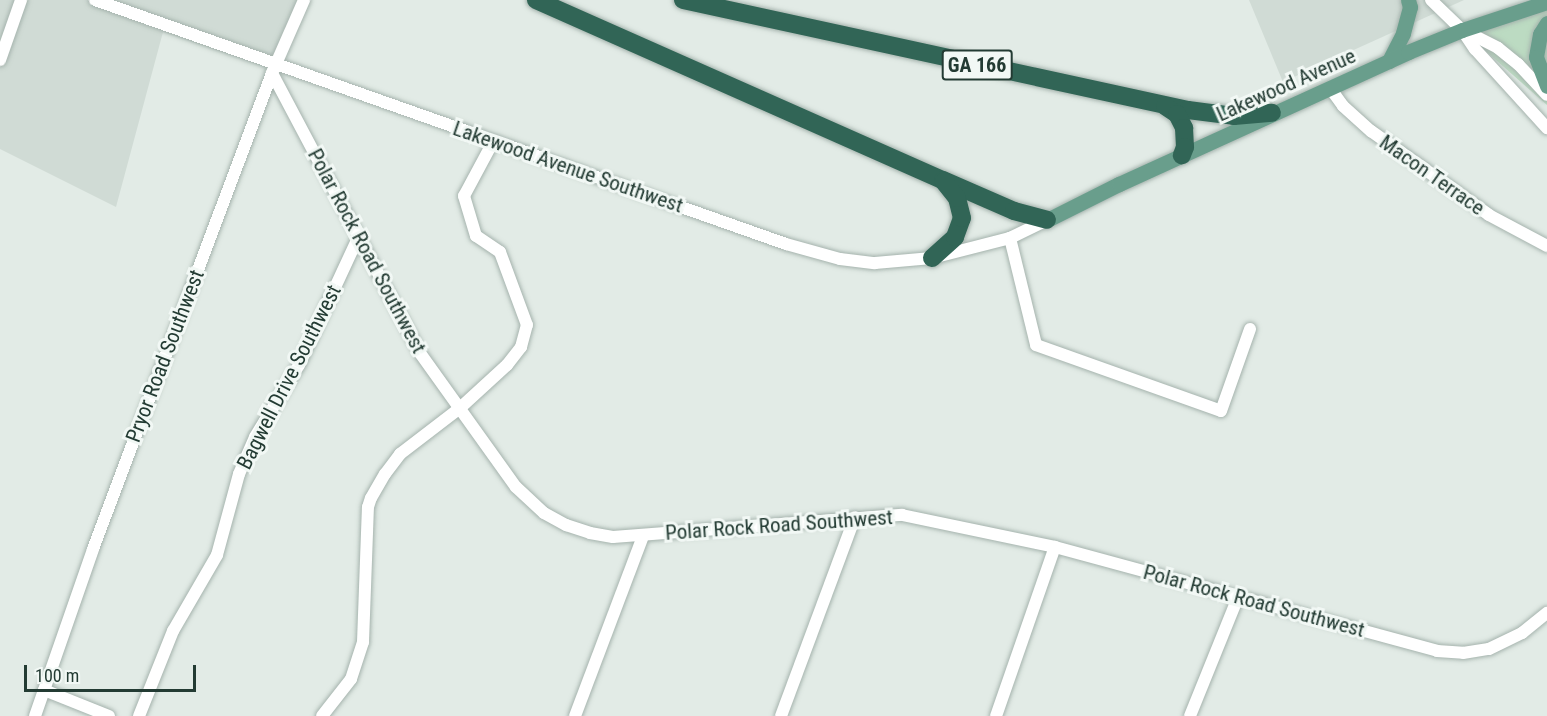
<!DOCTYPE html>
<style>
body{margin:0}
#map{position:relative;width:1547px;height:716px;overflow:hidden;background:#e2ebe6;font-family:"Roboto Condensed",sans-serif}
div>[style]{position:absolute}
.built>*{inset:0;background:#d0dbd5}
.green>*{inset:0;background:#bcdbc2}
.roads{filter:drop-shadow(0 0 2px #a5b3ad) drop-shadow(0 0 2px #a5b3ad)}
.minor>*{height:12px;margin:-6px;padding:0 6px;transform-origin:6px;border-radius:6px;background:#fff}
.major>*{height:15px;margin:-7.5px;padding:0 7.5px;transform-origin:7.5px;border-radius:7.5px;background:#699e8c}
.highway>*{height:18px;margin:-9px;padding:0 9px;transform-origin:9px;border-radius:9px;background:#316556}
span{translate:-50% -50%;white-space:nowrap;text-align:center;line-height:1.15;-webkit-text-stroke:6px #f2f8f5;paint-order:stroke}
.shield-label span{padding:2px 4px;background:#f2f8f5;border:2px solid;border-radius:4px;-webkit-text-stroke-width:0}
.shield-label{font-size:20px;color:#233b33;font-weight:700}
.street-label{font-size:21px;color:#233b33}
.scale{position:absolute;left:24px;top:665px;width:172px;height:27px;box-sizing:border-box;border:3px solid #233b33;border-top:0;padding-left:8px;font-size:18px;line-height:21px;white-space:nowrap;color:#233b33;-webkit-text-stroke:4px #f2f8f5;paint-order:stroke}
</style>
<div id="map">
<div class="built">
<i style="clip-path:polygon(0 0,300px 0,279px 72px,163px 32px,116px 207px,0 149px)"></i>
<i style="clip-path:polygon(1249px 0,1464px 0,1283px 82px)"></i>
</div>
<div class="green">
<i style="clip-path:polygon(1547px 9px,1547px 105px,1462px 30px)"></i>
</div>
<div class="roads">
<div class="minor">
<i style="left:95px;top:0;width:733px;rotate:19.45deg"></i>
<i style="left:786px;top:244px;width:56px;rotate:15.5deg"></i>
<i style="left:840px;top:259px;width:35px;rotate:7deg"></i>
<i style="left:875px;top:263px;width:57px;rotate:-5deg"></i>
<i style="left:932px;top:258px;width:81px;rotate:-14.4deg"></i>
<i style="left:1010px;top:238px;width:41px;rotate:-25.9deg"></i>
<i style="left:1431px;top:0;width:43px;rotate:44.1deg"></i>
<i style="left:1462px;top:30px;width:23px;rotate:56deg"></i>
<i style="left:1475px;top:49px;width:107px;rotate:47.7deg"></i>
<i style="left:1463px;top:30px;width:39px;rotate:27deg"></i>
<i style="left:1498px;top:48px;width:26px;rotate:39deg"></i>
<i style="left:1518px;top:64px;width:42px;rotate:46.9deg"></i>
<i style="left:0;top:60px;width:64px;rotate:-70.7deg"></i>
<i style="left:272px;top:73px;width:317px;rotate:62.1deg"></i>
<i style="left:420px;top:353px;width:165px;rotate:54.4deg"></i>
<i style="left:516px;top:487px;width:38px;rotate:43deg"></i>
<i style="left:544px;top:513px;width:25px;rotate:29deg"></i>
<i style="left:566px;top:525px;width:25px;rotate:18deg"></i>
<i style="left:590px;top:533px;width:23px;rotate:10deg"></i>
<i style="left:613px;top:537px;width:290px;rotate:-4.4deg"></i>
<i style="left:902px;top:515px;width:156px;rotate:11.8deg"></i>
<i style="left:1055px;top:547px;width:396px;rotate:15.2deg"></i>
<i style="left:1437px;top:651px;width:26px;rotate:4deg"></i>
<i style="left:1463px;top:653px;width:26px;rotate:-9deg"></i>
<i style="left:1489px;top:649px;width:37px;rotate:-26deg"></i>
<i style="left:1522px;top:633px;width:32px;rotate:-39deg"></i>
<i style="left:1330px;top:88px;width:22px;rotate:54deg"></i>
<i style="left:1343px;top:106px;width:38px;rotate:42deg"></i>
<i style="left:1371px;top:131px;width:145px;rotate:35.4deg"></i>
<i style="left:1489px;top:215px;width:66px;rotate:28.1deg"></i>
<i style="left:1010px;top:238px;width:110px;rotate:76.3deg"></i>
<i style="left:1036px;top:345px;width:196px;rotate:19.6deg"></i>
<i style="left:1221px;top:411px;width:87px;rotate:-70.5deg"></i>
<i style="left:44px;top:690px;width:70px;rotate:21.8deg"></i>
<i style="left:35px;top:716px;width:177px;rotate:-70.8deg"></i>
<i style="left:93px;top:549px;width:509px;rotate:-69.39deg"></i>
<i style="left:272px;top:73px;width:80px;rotate:-66.3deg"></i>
<i style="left:139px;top:716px;width:92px;rotate:-68.2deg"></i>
<i style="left:173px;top:631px;width:88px;rotate:-59.9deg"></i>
<i style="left:217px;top:555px;width:84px;rotate:-74.8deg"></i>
<i style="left:239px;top:474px;width:40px;rotate:-66.6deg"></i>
<i style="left:255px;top:437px;width:84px;rotate:-58.6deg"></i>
<i style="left:299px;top:365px;width:142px;rotate:-65.1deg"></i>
<i style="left:322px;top:716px;width:47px;rotate:-51.9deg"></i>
<i style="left:351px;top:679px;width:39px;rotate:-72deg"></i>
<i style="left:363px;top:642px;width:135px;rotate:-87.9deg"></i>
<i style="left:368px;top:507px;width:9px;rotate:-72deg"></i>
<i style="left:371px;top:498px;width:28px;rotate:-60deg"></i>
<i style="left:385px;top:474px;width:25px;rotate:-53deg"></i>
<i style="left:400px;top:454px;width:76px;rotate:-37.5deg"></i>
<i style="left:460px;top:408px;width:64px;rotate:-42.5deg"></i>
<i style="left:507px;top:365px;width:23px;rotate:-52deg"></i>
<i style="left:521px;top:347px;width:23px;rotate:-75deg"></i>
<i style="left:527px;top:325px;width:78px;rotate:-110.3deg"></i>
<i style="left:500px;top:252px;width:29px;rotate:-146deg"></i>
<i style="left:476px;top:236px;width:42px;rotate:-106.7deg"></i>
<i style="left:464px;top:196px;width:61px;rotate:-61.8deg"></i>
<i style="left:575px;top:716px;width:192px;rotate:-69.3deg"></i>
<i style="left:781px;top:716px;width:212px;rotate:-69.6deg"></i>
<i style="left:996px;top:716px;width:179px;rotate:-70.8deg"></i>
<i style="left:1190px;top:716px;width:128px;rotate:-68deg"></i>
</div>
<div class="major">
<i style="left:1547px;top:23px;width:13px;rotate:122deg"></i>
<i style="left:1540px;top:34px;width:23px;rotate:100deg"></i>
<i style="left:1536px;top:57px;width:31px;rotate:69deg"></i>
<i style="left:1389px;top:61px;width:31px;rotate:-63deg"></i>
<i style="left:1403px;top:33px;width:27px;rotate:-75deg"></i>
<i style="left:1410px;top:7px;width:7px;rotate:-106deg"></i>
<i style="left:1047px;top:220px;width:80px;rotate:-26.6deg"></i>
<i style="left:1119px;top:184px;width:318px;rotate:-24.5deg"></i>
<i style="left:1408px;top:52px;width:58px;rotate:-22.2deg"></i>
<i style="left:1462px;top:30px;width:89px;rotate:-18.2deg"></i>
</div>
<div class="highway">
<i style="left:536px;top:0;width:445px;rotate:23.9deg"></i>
<i style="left:943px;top:180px;width:77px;rotate:23.6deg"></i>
<i style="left:1014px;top:211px;width:34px;rotate:15deg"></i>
<i style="left:683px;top:0;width:517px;rotate:12.29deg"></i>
<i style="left:1188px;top:110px;width:46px;rotate:7.4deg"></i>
<i style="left:1234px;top:116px;width:38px;rotate:-5deg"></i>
<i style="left:1165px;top:106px;width:14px;rotate:34deg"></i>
<i style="left:1177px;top:114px;width:16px;rotate:63deg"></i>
<i style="left:1184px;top:128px;width:19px;rotate:87deg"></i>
<i style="left:1185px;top:147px;width:9px;rotate:111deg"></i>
<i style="left:932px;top:258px;width:31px;rotate:-42deg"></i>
<i style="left:955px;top:237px;width:20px;rotate:-70deg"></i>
<i style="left:962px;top:218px;width:21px;rotate:-104deg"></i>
<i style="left:957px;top:198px;width:21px;rotate:-129deg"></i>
</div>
</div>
<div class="shield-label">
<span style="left:977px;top:65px">GA 166</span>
</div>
<div class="street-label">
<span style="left:1286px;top:85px;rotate:-24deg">Lakewood Avenue</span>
<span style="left:568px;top:167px;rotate:19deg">Lakewood Avenue Southwest</span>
<span style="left:1432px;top:175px;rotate:35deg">Macon Terrace</span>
<span style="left:367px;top:251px;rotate:62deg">Polar Rock Road Southwest</span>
<span style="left:165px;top:356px;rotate:-69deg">Pryor Road Southwest</span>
<span style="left:289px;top:377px;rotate:-63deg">Bagwell Drive Southwest</span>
<span style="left:779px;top:525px;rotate:-4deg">Polar Rock Road Southwest</span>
<span style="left:1254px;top:601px;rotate:15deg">Polar Rock Road Southwest</span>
</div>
<div class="scale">100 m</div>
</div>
